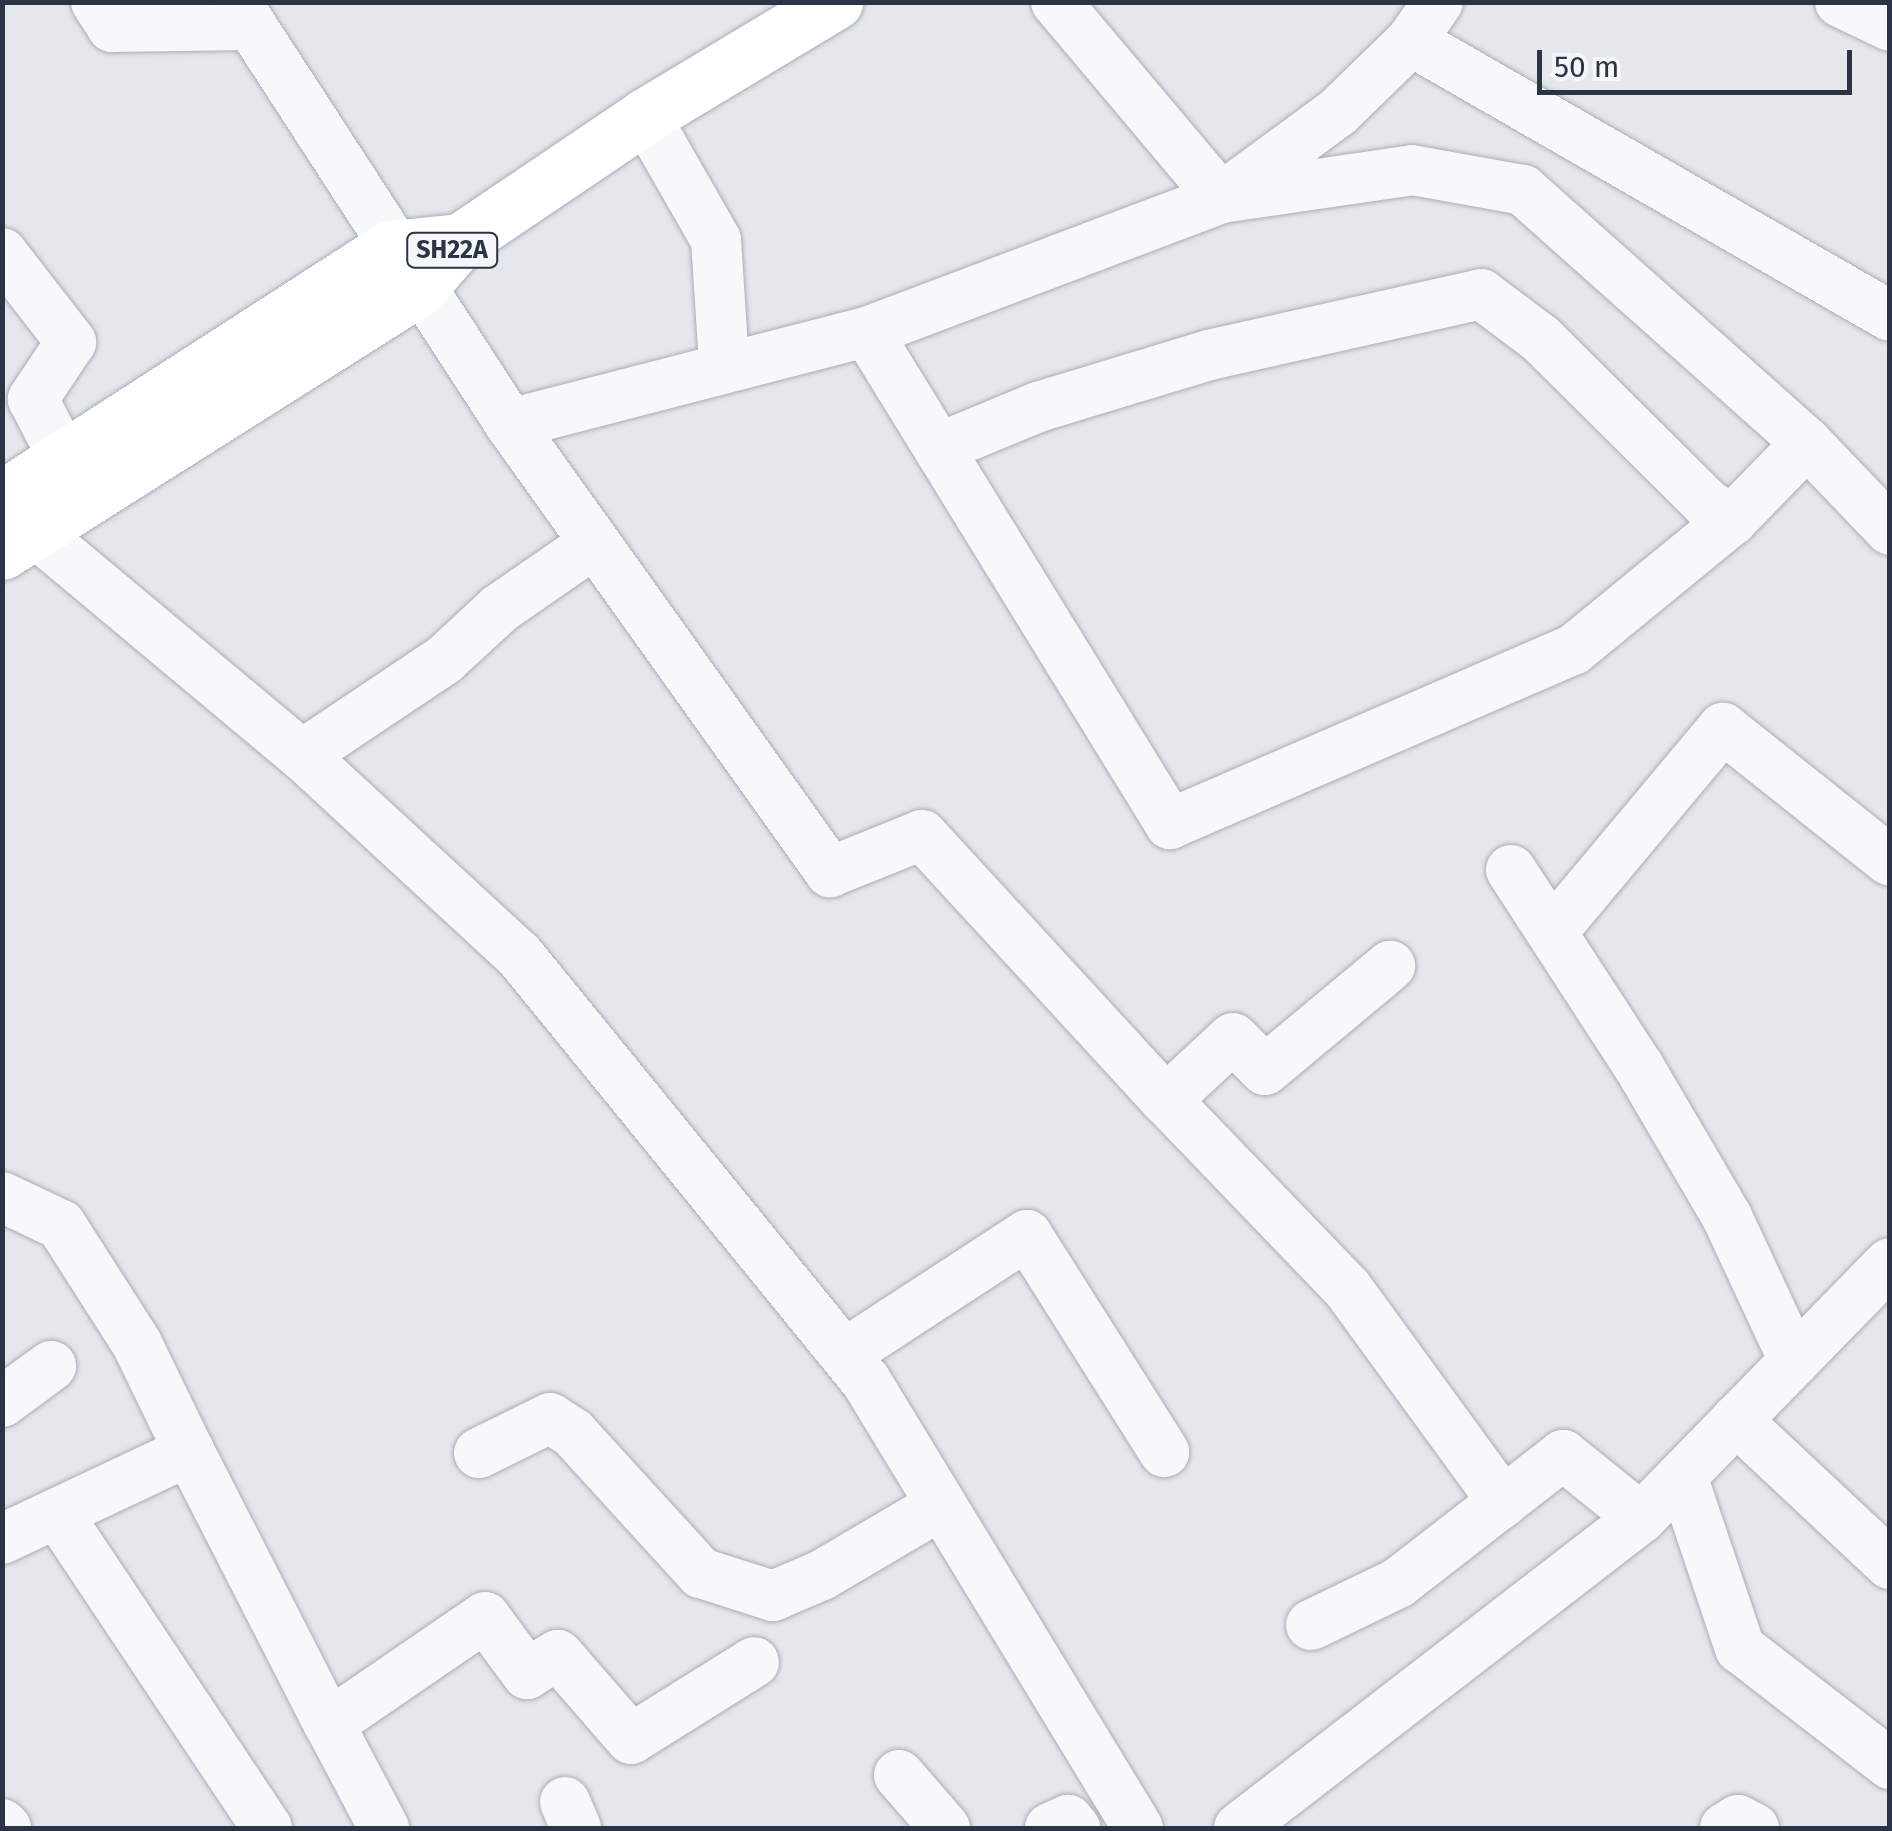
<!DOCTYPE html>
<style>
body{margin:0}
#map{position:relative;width:1892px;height:1831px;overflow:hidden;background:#e4e7ec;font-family:"Fira Sans",sans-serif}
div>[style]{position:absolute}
.roads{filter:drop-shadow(0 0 2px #a9aeb7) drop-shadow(0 0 2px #a9aeb7)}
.minor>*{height:50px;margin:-25px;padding:0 25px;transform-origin:25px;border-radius:25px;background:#f7f8fa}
.major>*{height:55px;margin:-27.5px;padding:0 27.5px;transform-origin:27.5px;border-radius:27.5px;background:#fff}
span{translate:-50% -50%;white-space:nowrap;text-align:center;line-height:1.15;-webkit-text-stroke:9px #f4f6f9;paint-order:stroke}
.shield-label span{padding:2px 8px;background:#f4f6f9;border:2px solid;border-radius:8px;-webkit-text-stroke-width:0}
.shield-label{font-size:25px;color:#2b3445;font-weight:700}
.frame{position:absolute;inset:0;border:5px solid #2b3445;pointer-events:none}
.scale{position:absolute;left:1537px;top:50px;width:315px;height:45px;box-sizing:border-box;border:5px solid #2b3445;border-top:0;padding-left:12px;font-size:30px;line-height:35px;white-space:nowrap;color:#2b3445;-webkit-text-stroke:8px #f4f6f9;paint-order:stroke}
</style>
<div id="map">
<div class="roads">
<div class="minor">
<i style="left:96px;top:2px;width:30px;rotate:57deg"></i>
<i style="left:112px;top:27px;width:136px;rotate:-0.8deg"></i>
<i style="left:236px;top:2px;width:503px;rotate:57deg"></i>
<i style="left:510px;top:424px;width:369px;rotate:-14.5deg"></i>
<i style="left:867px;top:332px;width:379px;rotate:-20.7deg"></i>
<i style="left:1221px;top:198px;width:193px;rotate:-8.3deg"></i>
<i style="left:1412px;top:170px;width:113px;rotate:10.2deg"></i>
<i style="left:1523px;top:190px;width:380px;rotate:41.7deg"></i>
<i style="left:1807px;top:443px;width:120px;rotate:46.3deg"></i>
<i style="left:1056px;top:2px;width:256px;rotate:49.9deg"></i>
<i style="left:1221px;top:198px;width:145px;rotate:-36.3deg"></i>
<i style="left:1338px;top:112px;width:102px;rotate:-44.2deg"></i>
<i style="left:1411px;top:41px;width:47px;rotate:-55.3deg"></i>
<i style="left:1840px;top:2px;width:55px;rotate:25.6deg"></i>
<i style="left:1411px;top:41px;width:552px;rotate:29.86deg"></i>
<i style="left:645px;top:116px;width:143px;rotate:60.2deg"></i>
<i style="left:716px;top:240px;width:124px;rotate:86.3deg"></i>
<i style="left:2px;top:253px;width:113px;rotate:52.2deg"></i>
<i style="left:71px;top:342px;width:69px;rotate:123.7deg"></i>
<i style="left:33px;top:399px;width:68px;rotate:62.7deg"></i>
<i style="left:867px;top:332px;width:578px;rotate:58.37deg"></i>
<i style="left:1170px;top:824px;width:439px;rotate:-23.4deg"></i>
<i style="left:1573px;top:650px;width:205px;rotate:-39.3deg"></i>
<i style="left:510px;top:424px;width:551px;rotate:54.46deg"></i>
<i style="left:830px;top:872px;width:99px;rotate:-21.9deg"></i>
<i style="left:922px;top:835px;width:360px;rotate:47.4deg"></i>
<i style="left:1166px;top:1100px;width:91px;rotate:-42.8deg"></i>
<i style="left:1233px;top:1038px;width:45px;rotate:45deg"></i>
<i style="left:1265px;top:1070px;width:163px;rotate:-39.8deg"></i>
<i style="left:939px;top:448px;width:107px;rotate:-22.5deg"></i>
<i style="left:1038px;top:407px;width:179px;rotate:-16.9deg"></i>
<i style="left:1209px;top:355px;width:279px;rotate:-12.6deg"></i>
<i style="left:1481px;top:294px;width:75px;rotate:36.9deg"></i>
<i style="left:1541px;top:339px;width:234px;rotate:44.8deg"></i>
<i style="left:1707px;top:504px;width:30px;rotate:33deg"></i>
<i style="left:1732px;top:520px;width:107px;rotate:-45.8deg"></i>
<i style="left:12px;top:500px;width:39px;rotate:54deg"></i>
<i style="left:35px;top:532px;width:348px;rotate:39.9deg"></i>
<i style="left:302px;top:755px;width:295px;rotate:42.7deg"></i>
<i style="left:519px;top:955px;width:549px;rotate:50.84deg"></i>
<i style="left:866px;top:1381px;width:523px;rotate:58.68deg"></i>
<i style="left:302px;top:755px;width:171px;rotate:-33.8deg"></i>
<i style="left:444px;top:660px;width:75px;rotate:-42.8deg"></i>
<i style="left:499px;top:609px;width:95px;rotate:-34.7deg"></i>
<i style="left:1511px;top:870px;width:235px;rotate:57deg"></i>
<i style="left:1639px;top:1067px;width:174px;rotate:59.6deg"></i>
<i style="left:1727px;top:1217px;width:159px;rotate:65deg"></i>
<i style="left:1553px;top:931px;width:265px;rotate:-50.1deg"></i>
<i style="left:1723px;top:728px;width:213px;rotate:38.5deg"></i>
<i style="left:1166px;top:1100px;width:261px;rotate:46.1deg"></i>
<i style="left:1347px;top:1288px;width:265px;rotate:53.9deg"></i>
<i style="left:2px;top:1197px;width:65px;rotate:25.4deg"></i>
<i style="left:61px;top:1225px;width:141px;rotate:57.4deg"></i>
<i style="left:137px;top:1344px;width:119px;rotate:64.1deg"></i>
<i style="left:846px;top:1353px;width:216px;rotate:-33.1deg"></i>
<i style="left:1027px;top:1235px;width:257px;rotate:57.7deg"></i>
<i style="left:2px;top:1402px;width:61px;rotate:-36.3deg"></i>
<i style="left:1736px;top:1420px;width:211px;rotate:43.1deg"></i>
<i style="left:479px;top:1453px;width:79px;rotate:-26.2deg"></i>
<i style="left:550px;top:1418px;width:27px;rotate:33deg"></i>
<i style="left:573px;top:1433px;width:190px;rotate:47.6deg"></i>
<i style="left:701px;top:1573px;width:76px;rotate:17.7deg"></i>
<i style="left:773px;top:1596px;width:53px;rotate:-23.2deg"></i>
<i style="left:822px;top:1575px;width:138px;rotate:-30.5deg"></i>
<i style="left:1682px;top:1476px;width:182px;rotate:71.4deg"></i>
<i style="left:1740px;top:1648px;width:190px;rotate:37.7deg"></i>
<i style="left:59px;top:1516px;width:375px;rotate:56.3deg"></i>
<i style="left:2px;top:1539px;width:207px;rotate:-25.2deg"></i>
<i style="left:189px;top:1451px;width:307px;rotate:62.9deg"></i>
<i style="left:329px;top:1724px;width:189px;rotate:-34.4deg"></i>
<i style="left:485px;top:1617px;width:71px;rotate:53.6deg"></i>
<i style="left:527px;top:1674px;width:36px;rotate:-32deg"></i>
<i style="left:558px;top:1655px;width:111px;rotate:49deg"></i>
<i style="left:631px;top:1739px;width:145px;rotate:-32deg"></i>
<i style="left:1311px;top:1625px;width:97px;rotate:-25.8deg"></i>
<i style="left:1398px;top:1583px;width:209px;rotate:-37.8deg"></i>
<i style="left:1563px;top:1455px;width:100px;rotate:38.9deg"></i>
<i style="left:329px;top:1724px;width:118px;rotate:62.1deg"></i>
<i style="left:899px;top:1775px;width:70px;rotate:49deg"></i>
<i style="left:565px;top:1802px;width:28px;rotate:67deg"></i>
<i style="left:2px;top:1824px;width:6px;rotate:45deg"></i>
<i style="left:1050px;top:1828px;width:20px;rotate:-24deg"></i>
<i style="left:1068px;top:1820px;width:11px;rotate:49deg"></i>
<i style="left:1239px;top:1828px;width:508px;rotate:-37.64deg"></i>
<i style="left:1641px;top:1518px;width:356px;rotate:-45.7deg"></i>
<i style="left:1725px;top:1828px;width:15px;rotate:-32deg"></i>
<i style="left:1738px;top:1820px;width:18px;rotate:27deg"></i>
</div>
<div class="major">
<i style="left:460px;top:241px;width:223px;rotate:-34deg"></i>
<i style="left:645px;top:116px;width:222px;rotate:-31deg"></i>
<i style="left:2px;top:498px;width:462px;rotate:-32.8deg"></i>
<i style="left:390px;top:248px;width:70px;rotate:-5.7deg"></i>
<i style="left:460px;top:241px;width:64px;rotate:131.2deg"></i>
<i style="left:418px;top:289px;width:492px;rotate:147.7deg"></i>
</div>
</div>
<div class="shield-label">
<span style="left:452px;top:250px">SH22A</span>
</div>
<div class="frame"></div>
<div class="scale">50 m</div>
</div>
